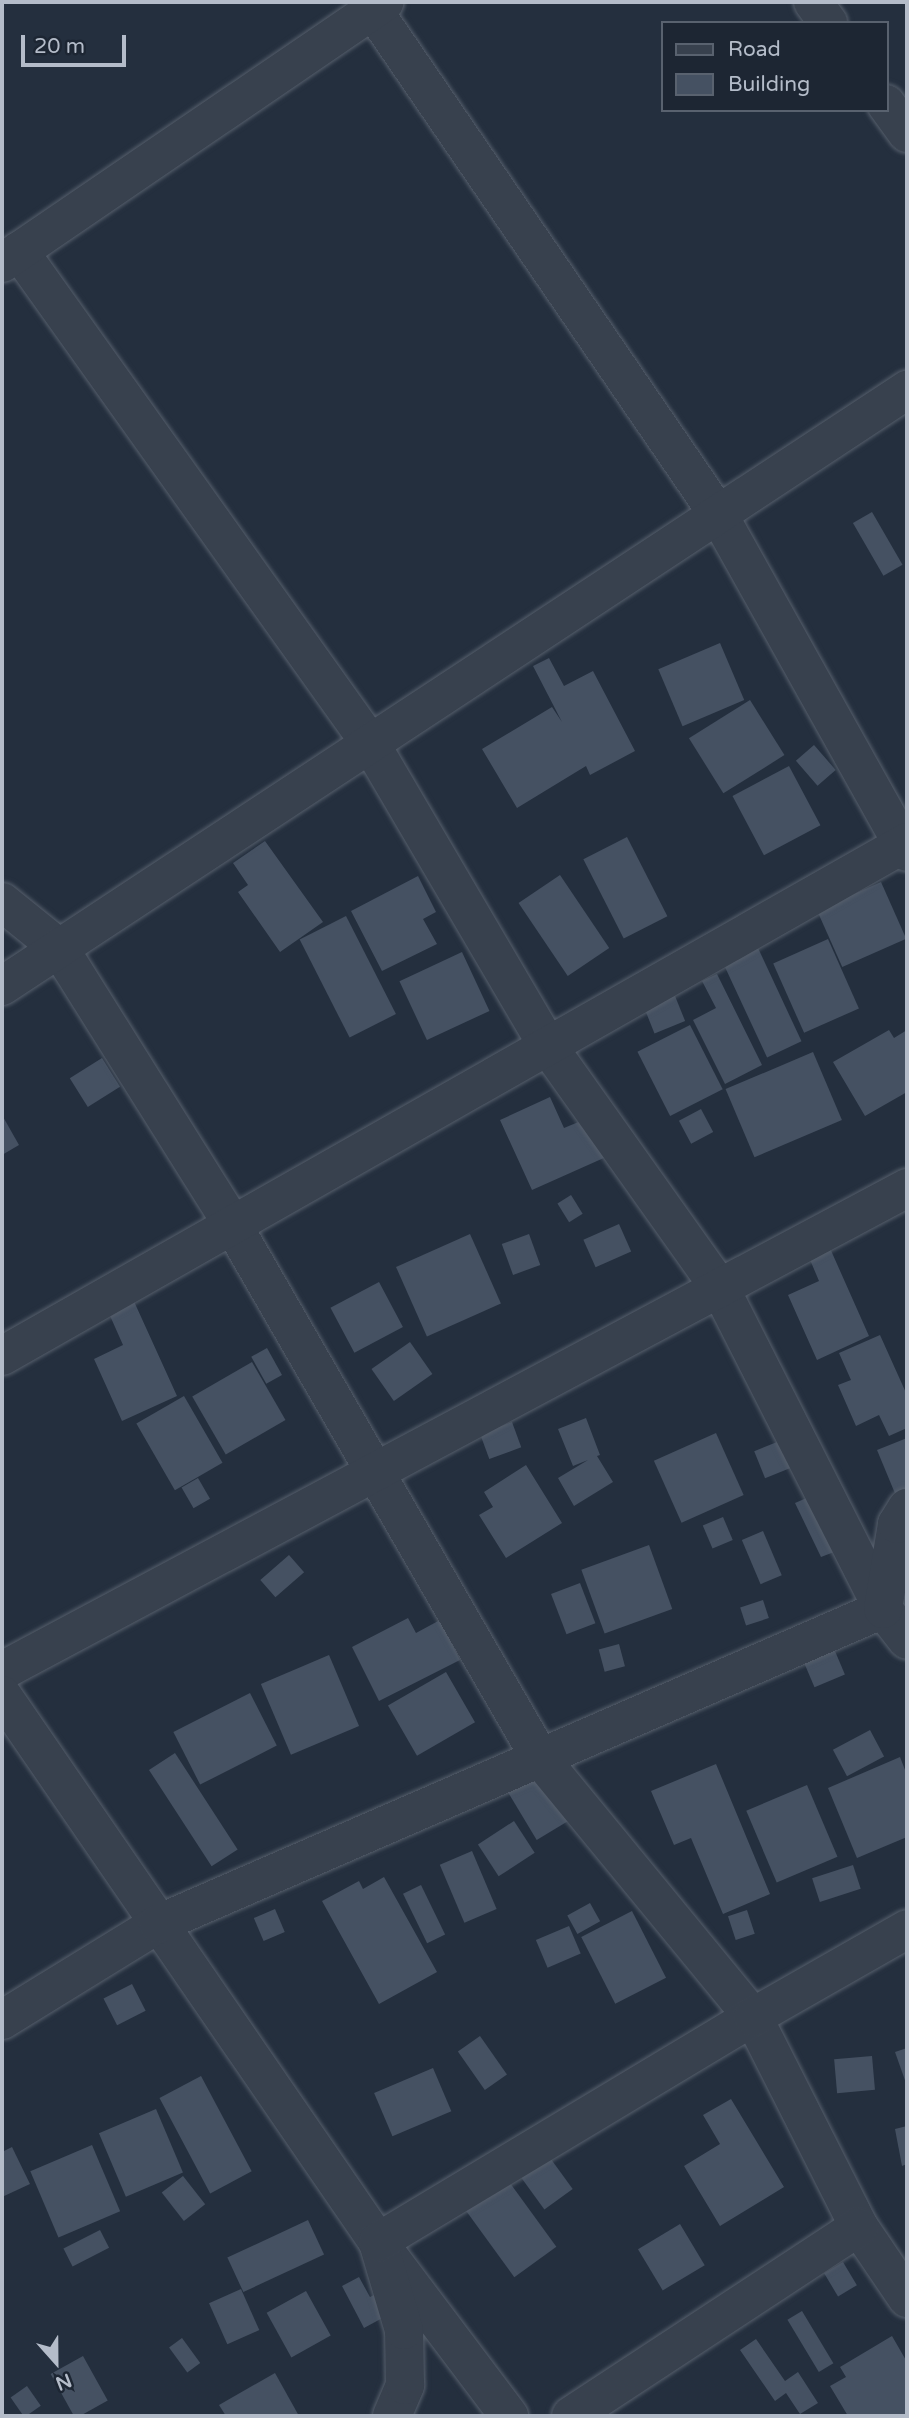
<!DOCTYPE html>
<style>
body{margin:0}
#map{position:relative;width:909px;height:2418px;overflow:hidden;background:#242f3e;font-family:"Varela Round",sans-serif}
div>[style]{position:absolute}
.building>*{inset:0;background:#455162;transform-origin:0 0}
.roads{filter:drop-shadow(0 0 2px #565f6c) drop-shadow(0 0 2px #565f6c)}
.minor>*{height:38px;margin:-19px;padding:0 19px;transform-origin:19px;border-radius:19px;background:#38414e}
span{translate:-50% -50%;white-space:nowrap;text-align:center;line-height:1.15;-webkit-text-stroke:5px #1d2633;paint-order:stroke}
.frame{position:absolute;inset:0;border:4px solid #b4bcc9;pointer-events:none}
.legend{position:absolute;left:661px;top:21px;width:228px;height:91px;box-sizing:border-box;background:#1d2633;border:2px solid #59626f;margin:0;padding:9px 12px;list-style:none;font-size:21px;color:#b4bcc9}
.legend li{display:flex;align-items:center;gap:14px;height:35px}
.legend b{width:35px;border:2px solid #59626f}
.north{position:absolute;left:21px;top:2327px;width:70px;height:70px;-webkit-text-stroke:5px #1d2633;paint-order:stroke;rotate:159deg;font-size:19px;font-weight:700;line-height:28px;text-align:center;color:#b4bcc9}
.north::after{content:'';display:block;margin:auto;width:24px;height:32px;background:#b4bcc9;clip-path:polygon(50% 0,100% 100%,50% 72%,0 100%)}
.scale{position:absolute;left:21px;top:35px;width:105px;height:32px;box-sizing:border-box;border:4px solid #b4bcc9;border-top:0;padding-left:9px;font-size:21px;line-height:24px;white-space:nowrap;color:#b4bcc9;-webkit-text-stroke:5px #1d2633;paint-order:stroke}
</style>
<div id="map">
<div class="building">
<i style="left:872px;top:512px;width:61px;height:22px;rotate:60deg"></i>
<i style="left:720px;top:643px;width:62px;height:67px;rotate:67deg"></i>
<i style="clip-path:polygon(549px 658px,564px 686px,593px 671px,635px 751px,590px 775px,586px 766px,517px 808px,482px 749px,552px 707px,562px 722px,533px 666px)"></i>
<i style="left:750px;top:700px;width:65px;height:72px;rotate:58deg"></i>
<i style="left:814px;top:745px;width:33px;height:24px;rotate:49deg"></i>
<i style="left:789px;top:766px;width:67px;height:64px;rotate:62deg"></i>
<i style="left:627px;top:837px;width:89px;height:49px;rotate:63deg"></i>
<i style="clip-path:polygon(265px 841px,323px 922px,280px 952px,238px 892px,248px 885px,233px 863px)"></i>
<i style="left:560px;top:875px;width:88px;height:50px;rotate:56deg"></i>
<i style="clip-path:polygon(418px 876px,436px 912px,423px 919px,437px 944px,382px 971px,351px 911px)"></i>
<i style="left:881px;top:882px;width:62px;height:70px;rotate:66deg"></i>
<i style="left:346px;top:916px;width:110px;height:52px;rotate:63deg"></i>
<i style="left:828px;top:939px;width:76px;height:60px;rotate:66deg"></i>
<i style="left:758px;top:948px;width:103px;height:38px;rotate:65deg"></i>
<i style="left:462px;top:952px;width:65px;height:69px;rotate:65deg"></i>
<i style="clip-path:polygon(717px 974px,762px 1065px,725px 1084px,693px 1020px,716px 1008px,702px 981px)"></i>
<i style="left:675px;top:996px;width:27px;height:33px;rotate:68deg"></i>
<i style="left:690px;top:1025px;width:72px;height:59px;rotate:63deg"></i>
<i style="clip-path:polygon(889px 1030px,894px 1038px,907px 1030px,907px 1092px,865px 1116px,833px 1062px)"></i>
<i style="left:813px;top:1052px;width:74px;height:95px;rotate:67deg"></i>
<i style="left:102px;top:1058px;width:34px;height:38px;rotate:58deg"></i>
<i style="clip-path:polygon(550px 1097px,564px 1128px,588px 1118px,606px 1157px,532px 1190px,500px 1120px)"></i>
<i style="left:701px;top:1109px;width:26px;height:25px;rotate:62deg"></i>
<i style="clip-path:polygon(2px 1115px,19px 1145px,2px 1155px)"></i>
<i style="left:571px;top:1195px;width:22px;height:16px;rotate:58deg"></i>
<i style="left:619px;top:1224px;width:30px;height:39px;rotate:66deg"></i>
<i style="left:470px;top:1234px;width:76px;height:81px;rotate:66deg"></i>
<i style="left:529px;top:1234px;width:33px;height:29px;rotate:70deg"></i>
<i style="clip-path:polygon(829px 1246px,869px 1336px,817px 1360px,788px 1295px,819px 1281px,808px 1255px)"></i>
<i style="left:379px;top:1282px;width:51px;height:55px;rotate:62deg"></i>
<i style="clip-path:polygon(132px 1297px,177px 1396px,122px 1421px,94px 1359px,123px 1345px,107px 1309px)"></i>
<i style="clip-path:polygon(880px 1335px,907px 1395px,907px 1428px,889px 1436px,879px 1415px,856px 1426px,838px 1385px,851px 1380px,839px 1353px)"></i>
<i style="left:410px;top:1342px;width:39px;height:47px;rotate:55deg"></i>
<i style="left:267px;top:1348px;width:31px;height:18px;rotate:61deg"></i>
<i style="left:252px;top:1362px;width:67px;height:69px;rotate:60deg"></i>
<i style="left:184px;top:1396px;width:77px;height:55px;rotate:60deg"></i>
<i style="clip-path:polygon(586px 1418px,600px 1455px,597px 1456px,613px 1482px,574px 1506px,558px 1478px,588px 1460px,573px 1466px,558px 1429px)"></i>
<i style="left:512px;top:1422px;width:27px;height:34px;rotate:70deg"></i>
<i style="left:716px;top:1433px;width:68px;height:68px;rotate:66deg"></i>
<i style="clip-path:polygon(907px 1438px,907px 1500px,899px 1503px,877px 1450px)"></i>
<i style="left:782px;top:1440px;width:29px;height:30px;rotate:68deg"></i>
<i style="clip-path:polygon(526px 1465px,562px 1523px,506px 1558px,479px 1515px,493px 1507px,484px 1492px)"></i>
<i style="left:198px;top:1478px;width:24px;height:19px;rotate:60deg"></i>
<i style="clip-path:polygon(811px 1496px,834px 1552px,821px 1557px,795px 1503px)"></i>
<i style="left:723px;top:1517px;width:25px;height:22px;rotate:67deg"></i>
<i style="left:763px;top:1531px;width:48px;height:23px;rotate:67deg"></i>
<i style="left:649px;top:1545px;width:68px;height:72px;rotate:70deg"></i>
<i style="left:289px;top:1555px;width:23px;height:38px;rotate:49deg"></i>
<i style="left:580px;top:1583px;width:43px;height:31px;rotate:69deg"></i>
<i style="left:763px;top:1600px;width:19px;height:24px;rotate:72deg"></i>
<i style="clip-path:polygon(408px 1618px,416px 1633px,440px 1620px,460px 1660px,379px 1701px,352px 1647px)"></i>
<i style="left:619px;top:1644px;width:23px;height:21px;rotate:75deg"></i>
<i style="left:832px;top:1644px;width:33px;height:33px;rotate:67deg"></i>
<i style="left:329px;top:1655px;width:77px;height:74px;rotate:67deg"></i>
<i style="left:446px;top:1672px;width:58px;height:67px;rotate:60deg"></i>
<i style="left:250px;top:1693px;width:59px;height:86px;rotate:63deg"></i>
<i style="left:870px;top:1730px;width:30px;height:42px;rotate:62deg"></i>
<i style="left:175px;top:1753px;width:115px;height:31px;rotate:57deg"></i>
<i style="clip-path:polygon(900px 1757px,907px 1775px,907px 1837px,857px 1858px,828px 1788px)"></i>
<i style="clip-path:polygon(716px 1764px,770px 1894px,723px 1914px,691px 1838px,674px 1845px,651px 1791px)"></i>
<i style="left:543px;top:1765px;width:61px;height:44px;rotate:59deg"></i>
<i style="left:807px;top:1785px;width:78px;height:66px;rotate:67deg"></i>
<i style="left:514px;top:1821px;width:38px;height:43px;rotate:57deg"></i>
<i style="left:472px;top:1851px;width:63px;height:35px;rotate:67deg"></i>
<i style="left:853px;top:1865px;width:25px;height:43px;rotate:72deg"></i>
<i style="clip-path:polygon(384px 1877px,437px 1972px,379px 2004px,322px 1901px,359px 1881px,363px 1889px)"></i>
<i style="left:421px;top:1885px;width:55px;height:20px;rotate:64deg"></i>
<i style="left:590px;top:1903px;width:21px;height:26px;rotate:61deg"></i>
<i style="left:275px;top:1909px;width:25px;height:23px;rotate:67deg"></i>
<i style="left:747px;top:1910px;width:25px;height:20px;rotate:72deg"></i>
<i style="left:632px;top:1911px;width:75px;height:57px;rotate:63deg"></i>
<i style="left:569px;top:1926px;width:30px;height:36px;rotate:67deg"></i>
<i style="left:132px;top:1984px;width:30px;height:32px;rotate:63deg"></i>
<i style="left:480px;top:2036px;width:47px;height:27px;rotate:55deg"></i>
<i style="clip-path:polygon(907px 2048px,907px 2086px,895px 2052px)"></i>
<i style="left:872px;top:2056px;width:34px;height:38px;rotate:85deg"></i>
<i style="left:433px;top:2068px;width:47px;height:64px;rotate:67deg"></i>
<i style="left:201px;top:2076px;width:108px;height:47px;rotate:62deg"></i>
<i style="clip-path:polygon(731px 2099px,784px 2187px,720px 2226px,684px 2166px,720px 2144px,703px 2115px)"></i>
<i style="left:156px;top:2109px;width:69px;height:62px;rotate:67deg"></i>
<i style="clip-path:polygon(907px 2126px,907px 2164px,902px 2166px,895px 2129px)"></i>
<i style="left:92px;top:2145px;width:72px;height:67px;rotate:67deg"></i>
<i style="clip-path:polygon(12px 2147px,30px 2184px,2px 2197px,2px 2152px)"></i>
<i style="left:548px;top:2155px;width:42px;height:35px;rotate:54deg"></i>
<i style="left:497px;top:2165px;width:101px;height:52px;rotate:54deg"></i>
<i style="left:183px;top:2176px;width:36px;height:27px;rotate:52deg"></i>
<i style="left:308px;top:2220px;width:38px;height:89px;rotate:65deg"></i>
<i style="left:680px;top:2224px;width:48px;height:49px;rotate:59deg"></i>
<i style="left:100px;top:2230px;width:20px;height:41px;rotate:63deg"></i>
<i style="left:843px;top:2262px;width:27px;height:22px;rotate:59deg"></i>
<i style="clip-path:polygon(359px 2277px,370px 2297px,388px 2288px,399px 2309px,364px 2328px,342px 2286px)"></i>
<i style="left:241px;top:2289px;width:45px;height:35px;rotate:66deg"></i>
<i style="left:306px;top:2291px;width:51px;height:45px;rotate:61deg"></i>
<i style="left:802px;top:2311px;width:61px;height:17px;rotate:59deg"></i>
<i style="clip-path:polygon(892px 2336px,907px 2362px,907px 2416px,848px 2416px,830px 2386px,846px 2377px,840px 2367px)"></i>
<i style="left:182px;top:2338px;width:31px;height:16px;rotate:54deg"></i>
<i style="clip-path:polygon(756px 2339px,785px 2381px,798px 2372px,818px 2403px,800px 2414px,786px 2393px,775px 2401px,740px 2350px)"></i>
<i style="left:83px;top:2356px;width:51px;height:37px;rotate:61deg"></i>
<i style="clip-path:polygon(275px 2373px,299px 2416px,226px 2416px,219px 2405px)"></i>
<i style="left:27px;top:2386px;width:24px;height:20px;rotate:55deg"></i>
</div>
<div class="roads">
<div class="minor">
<i style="left:813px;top:2px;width:26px;rotate:54deg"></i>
<i style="left:373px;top:10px;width:611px;rotate:55.61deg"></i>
<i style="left:718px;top:514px;width:387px;rotate:60.8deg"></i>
<i style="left:886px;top:104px;width:36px;rotate:54deg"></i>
<i style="left:19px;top:251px;width:604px;rotate:54.5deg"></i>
<i style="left:370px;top:743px;width:350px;rotate:59.6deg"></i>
<i style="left:547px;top:1045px;width:298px;rotate:54.6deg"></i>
<i style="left:720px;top:1288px;width:360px;rotate:63.1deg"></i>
<i style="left:883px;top:1609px;width:39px;rotate:52deg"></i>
<i style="left:2px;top:263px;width:463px;rotate:-34.3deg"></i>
<i style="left:2px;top:902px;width:73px;rotate:38.9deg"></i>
<i style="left:59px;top:948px;width:326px;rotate:57.9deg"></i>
<i style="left:232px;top:1224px;width:616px;rotate:60.02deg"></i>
<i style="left:540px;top:1758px;width:335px;rotate:50.6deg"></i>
<i style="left:753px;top:2017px;width:235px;rotate:63.2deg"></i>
<i style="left:859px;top:2227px;width:86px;rotate:55.9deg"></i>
<i style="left:2px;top:986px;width:1084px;rotate:-33.37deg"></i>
<i style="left:2px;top:1356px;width:1041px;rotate:-29.59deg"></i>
<i style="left:2px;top:1671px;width:1026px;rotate:-28.09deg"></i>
<i style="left:2px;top:1695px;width:664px;rotate:55.5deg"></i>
<i style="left:378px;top:2242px;width:218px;rotate:53deg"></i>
<i style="left:2px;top:2020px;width:183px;rotate:-31.6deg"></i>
<i style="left:158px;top:1924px;width:790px;rotate:-23.48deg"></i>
<i style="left:883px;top:1609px;width:86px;rotate:-80.6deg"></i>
<i style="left:897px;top:1524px;width:19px;rotate:-58deg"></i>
<i style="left:392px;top:2416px;width:34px;rotate:-67deg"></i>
<i style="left:405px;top:2385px;width:55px;rotate:-91deg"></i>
<i style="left:404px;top:2330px;width:92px;rotate:-106.5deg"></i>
<i style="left:378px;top:2242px;width:437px;rotate:-31deg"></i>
<i style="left:753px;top:2017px;width:177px;rotate:-29.7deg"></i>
<i style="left:571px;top:2416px;width:344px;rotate:-33.3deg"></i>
</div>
</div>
<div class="frame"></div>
<ul class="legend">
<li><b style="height:9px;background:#38414e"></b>Road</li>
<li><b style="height:19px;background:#455162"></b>Building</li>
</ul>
<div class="north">N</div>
<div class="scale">20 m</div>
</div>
